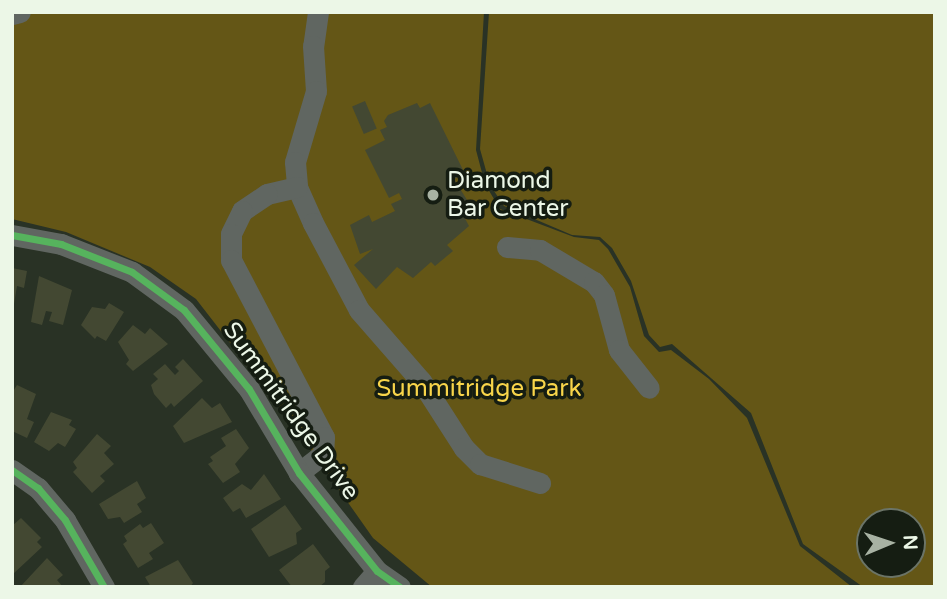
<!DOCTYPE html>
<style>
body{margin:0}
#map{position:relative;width:947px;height:599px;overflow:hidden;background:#293225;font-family:"Varela Round",sans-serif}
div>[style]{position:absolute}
.green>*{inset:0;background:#645616}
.building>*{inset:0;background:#434832;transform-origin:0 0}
.minor>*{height:21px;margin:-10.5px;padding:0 10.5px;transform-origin:10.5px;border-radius:10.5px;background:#606661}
.cycleway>*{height:7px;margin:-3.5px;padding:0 3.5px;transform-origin:3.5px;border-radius:3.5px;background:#56b35d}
.dots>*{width:19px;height:19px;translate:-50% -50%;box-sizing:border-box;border:4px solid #151d12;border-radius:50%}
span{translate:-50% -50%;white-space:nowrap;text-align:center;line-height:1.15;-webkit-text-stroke:7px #151d12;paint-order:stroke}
.poi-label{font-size:24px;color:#ecf7e7}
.left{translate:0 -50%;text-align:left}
.park-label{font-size:24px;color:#f8d54a}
.street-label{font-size:24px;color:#ecf7e7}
.frame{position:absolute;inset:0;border:14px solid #ecf7e7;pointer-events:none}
.north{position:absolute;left:856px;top:508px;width:70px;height:70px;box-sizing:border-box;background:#151d12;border:2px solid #6b7467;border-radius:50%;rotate:88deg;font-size:19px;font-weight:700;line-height:28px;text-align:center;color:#ecf7e7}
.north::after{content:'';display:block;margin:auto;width:24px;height:32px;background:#a8b2a3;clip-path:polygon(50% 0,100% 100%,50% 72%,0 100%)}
</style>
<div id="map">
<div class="green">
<i style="clip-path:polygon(12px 12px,484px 12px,476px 150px,485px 184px,500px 209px,574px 237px,599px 240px,608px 249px,630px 287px,644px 336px,659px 352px,671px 350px,709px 379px,747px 418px,800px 546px,852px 587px,432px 587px,373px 538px,287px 416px,196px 299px,150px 267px,66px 232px,12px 219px)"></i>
<i style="clip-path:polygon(evenodd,489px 12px,935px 12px,935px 587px,863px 587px,803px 544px,751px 413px,672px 344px,660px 347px,649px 335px,631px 281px,612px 248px,600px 237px,572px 235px,504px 206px,490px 185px,480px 149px,489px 12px,870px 522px,912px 522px,912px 564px,870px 564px,870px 522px)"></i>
</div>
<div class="building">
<i style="left:365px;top:101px;width:30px;height:14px;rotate:67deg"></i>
<i style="clip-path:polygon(417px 103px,420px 108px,430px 103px,465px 174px,454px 179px,472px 208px,462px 213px,469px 226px,447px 245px,453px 251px,435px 266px,431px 262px,413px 278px,397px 267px,376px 289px,354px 265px,373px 249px,360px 254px,350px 225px,369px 215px,372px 222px,395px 211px,391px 204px,402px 199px,399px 193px,389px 198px,365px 150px,385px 140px,380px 130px,387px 127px,384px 121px,388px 115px)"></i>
<i style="clip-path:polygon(12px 268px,27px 271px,24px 288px,17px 286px,14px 304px)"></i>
<i style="clip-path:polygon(39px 276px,72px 290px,63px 325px,49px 321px,52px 312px,46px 311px,42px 325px,31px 322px)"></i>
<i style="clip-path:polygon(109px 303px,124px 312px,106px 341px,97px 336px,95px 339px,81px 325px,92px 307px,105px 309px)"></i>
<i style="clip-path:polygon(133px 325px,145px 334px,150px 328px,168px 344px,133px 371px,126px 364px,129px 360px,118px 342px)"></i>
<i style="clip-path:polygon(183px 359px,203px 381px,174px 407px,171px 403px,166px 408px,154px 394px,151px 385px,158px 379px,153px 374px,165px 364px,175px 375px,179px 371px,175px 367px)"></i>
<i style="clip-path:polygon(17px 385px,36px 394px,27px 419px,34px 422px,27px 438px,12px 431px,12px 393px)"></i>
<i style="clip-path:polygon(202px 398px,212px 408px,220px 403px,232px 422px,184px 443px,173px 426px)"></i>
<i style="clip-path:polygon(51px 412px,72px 420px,69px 425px,76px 429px,65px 447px,58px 443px,49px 451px,34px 442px)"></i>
<i style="clip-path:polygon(236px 429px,249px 448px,235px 464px,240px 472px,223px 483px,208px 464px,213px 461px,210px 457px,226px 446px,221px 438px)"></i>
<i style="clip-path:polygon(97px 434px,111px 446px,104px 453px,114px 464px,100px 476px,105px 481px,92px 493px,73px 472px,77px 468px,73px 462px)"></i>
<i style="clip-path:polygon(264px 474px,281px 499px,246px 518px,240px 508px,233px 512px,223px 498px,242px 484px,251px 490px)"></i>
<i style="clip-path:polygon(137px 481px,146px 498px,137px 504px,142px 512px,124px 523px,120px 517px,108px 519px,99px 504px)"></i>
<i style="clip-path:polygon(285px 505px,302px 529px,296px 533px,297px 544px,269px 557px,251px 529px)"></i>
<i style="clip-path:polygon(21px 518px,41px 538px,37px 542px,42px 547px,12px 575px,12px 526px)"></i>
<i style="clip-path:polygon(151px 523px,164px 543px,149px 553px,153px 559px,138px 568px,123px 544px,127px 541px,124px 536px,140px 524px,143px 528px)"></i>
<i style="clip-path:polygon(313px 544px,330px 567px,325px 571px,325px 582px,319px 587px,292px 587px,279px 570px)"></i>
<i style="clip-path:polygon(47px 558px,63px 575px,57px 580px,63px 587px,20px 587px)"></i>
<i style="clip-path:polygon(178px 560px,193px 583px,190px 587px,151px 587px,145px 577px)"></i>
</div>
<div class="minor">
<i style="left:318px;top:12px;width:34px;rotate:98deg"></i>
<i style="left:313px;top:46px;width:45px;rotate:86.2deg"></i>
<i style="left:316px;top:91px;width:74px;rotate:106.5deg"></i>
<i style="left:295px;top:162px;width:25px;rotate:85deg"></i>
<i style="left:297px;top:187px;width:39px;rotate:66deg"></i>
<i style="left:313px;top:223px;width:98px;rotate:62.1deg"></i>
<i style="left:359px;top:310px;width:94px;rotate:48.9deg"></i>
<i style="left:421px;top:381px;width:80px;rotate:57.3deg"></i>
<i style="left:464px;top:448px;width:23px;rotate:45deg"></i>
<i style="left:480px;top:464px;width:63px;rotate:17.6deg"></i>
<i style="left:12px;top:14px;width:8px;rotate:-14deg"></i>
<i style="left:297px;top:187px;width:31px;rotate:167deg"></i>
<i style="left:267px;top:194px;width:30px;rotate:146deg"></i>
<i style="left:242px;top:211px;width:25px;rotate:116deg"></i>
<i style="left:231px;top:234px;width:26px;rotate:90deg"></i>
<i style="left:231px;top:260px;width:200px;rotate:62.3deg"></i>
<i style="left:324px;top:437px;width:17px;rotate:93deg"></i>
<i style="left:323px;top:454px;width:31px;rotate:142deg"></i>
<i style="left:12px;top:235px;width:50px;rotate:10.4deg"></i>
<i style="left:61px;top:244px;width:76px;rotate:21.5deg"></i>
<i style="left:132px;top:272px;width:64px;rotate:36.2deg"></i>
<i style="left:184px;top:310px;width:102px;rotate:50.6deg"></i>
<i style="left:249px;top:389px;width:98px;rotate:59.2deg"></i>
<i style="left:299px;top:473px;width:125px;rotate:51.5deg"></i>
<i style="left:377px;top:571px;width:28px;rotate:35deg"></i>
<i style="left:507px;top:247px;width:33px;rotate:5deg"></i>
<i style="left:540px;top:250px;width:63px;rotate:30.7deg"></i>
<i style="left:594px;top:282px;width:16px;rotate:52deg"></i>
<i style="left:604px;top:295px;width:57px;rotate:74.7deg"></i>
<i style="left:619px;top:350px;width:48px;rotate:51.7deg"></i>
<i style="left:12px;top:470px;width:32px;rotate:35deg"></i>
<i style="left:38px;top:488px;width:42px;rotate:49.8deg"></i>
<i style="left:65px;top:520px;width:78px;rotate:59.8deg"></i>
<i style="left:363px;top:587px;width:21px;rotate:-49deg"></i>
</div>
<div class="cycleway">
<i style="left:12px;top:235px;width:50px;rotate:10.4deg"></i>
<i style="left:61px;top:244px;width:76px;rotate:21.5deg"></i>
<i style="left:132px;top:272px;width:64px;rotate:36.2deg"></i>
<i style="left:184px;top:310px;width:102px;rotate:50.6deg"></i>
<i style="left:249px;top:389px;width:98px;rotate:59.2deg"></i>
<i style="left:299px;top:473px;width:125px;rotate:51.5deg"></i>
<i style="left:377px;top:571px;width:28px;rotate:35deg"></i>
<i style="left:12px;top:470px;width:32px;rotate:35deg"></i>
<i style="left:38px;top:488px;width:42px;rotate:49.8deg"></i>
<i style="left:65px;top:520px;width:78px;rotate:59.8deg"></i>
</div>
<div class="dots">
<i style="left:433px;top:195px;background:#a8b2a3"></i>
</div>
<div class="poi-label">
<span class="left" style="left:447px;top:195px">Diamond<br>Bar Center</span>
</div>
<div class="park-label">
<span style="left:479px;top:389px">Summitridge Park</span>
</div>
<div class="street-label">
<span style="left:291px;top:411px;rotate:54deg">Summitridge Drive</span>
</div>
<div class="frame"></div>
<div class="north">N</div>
</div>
